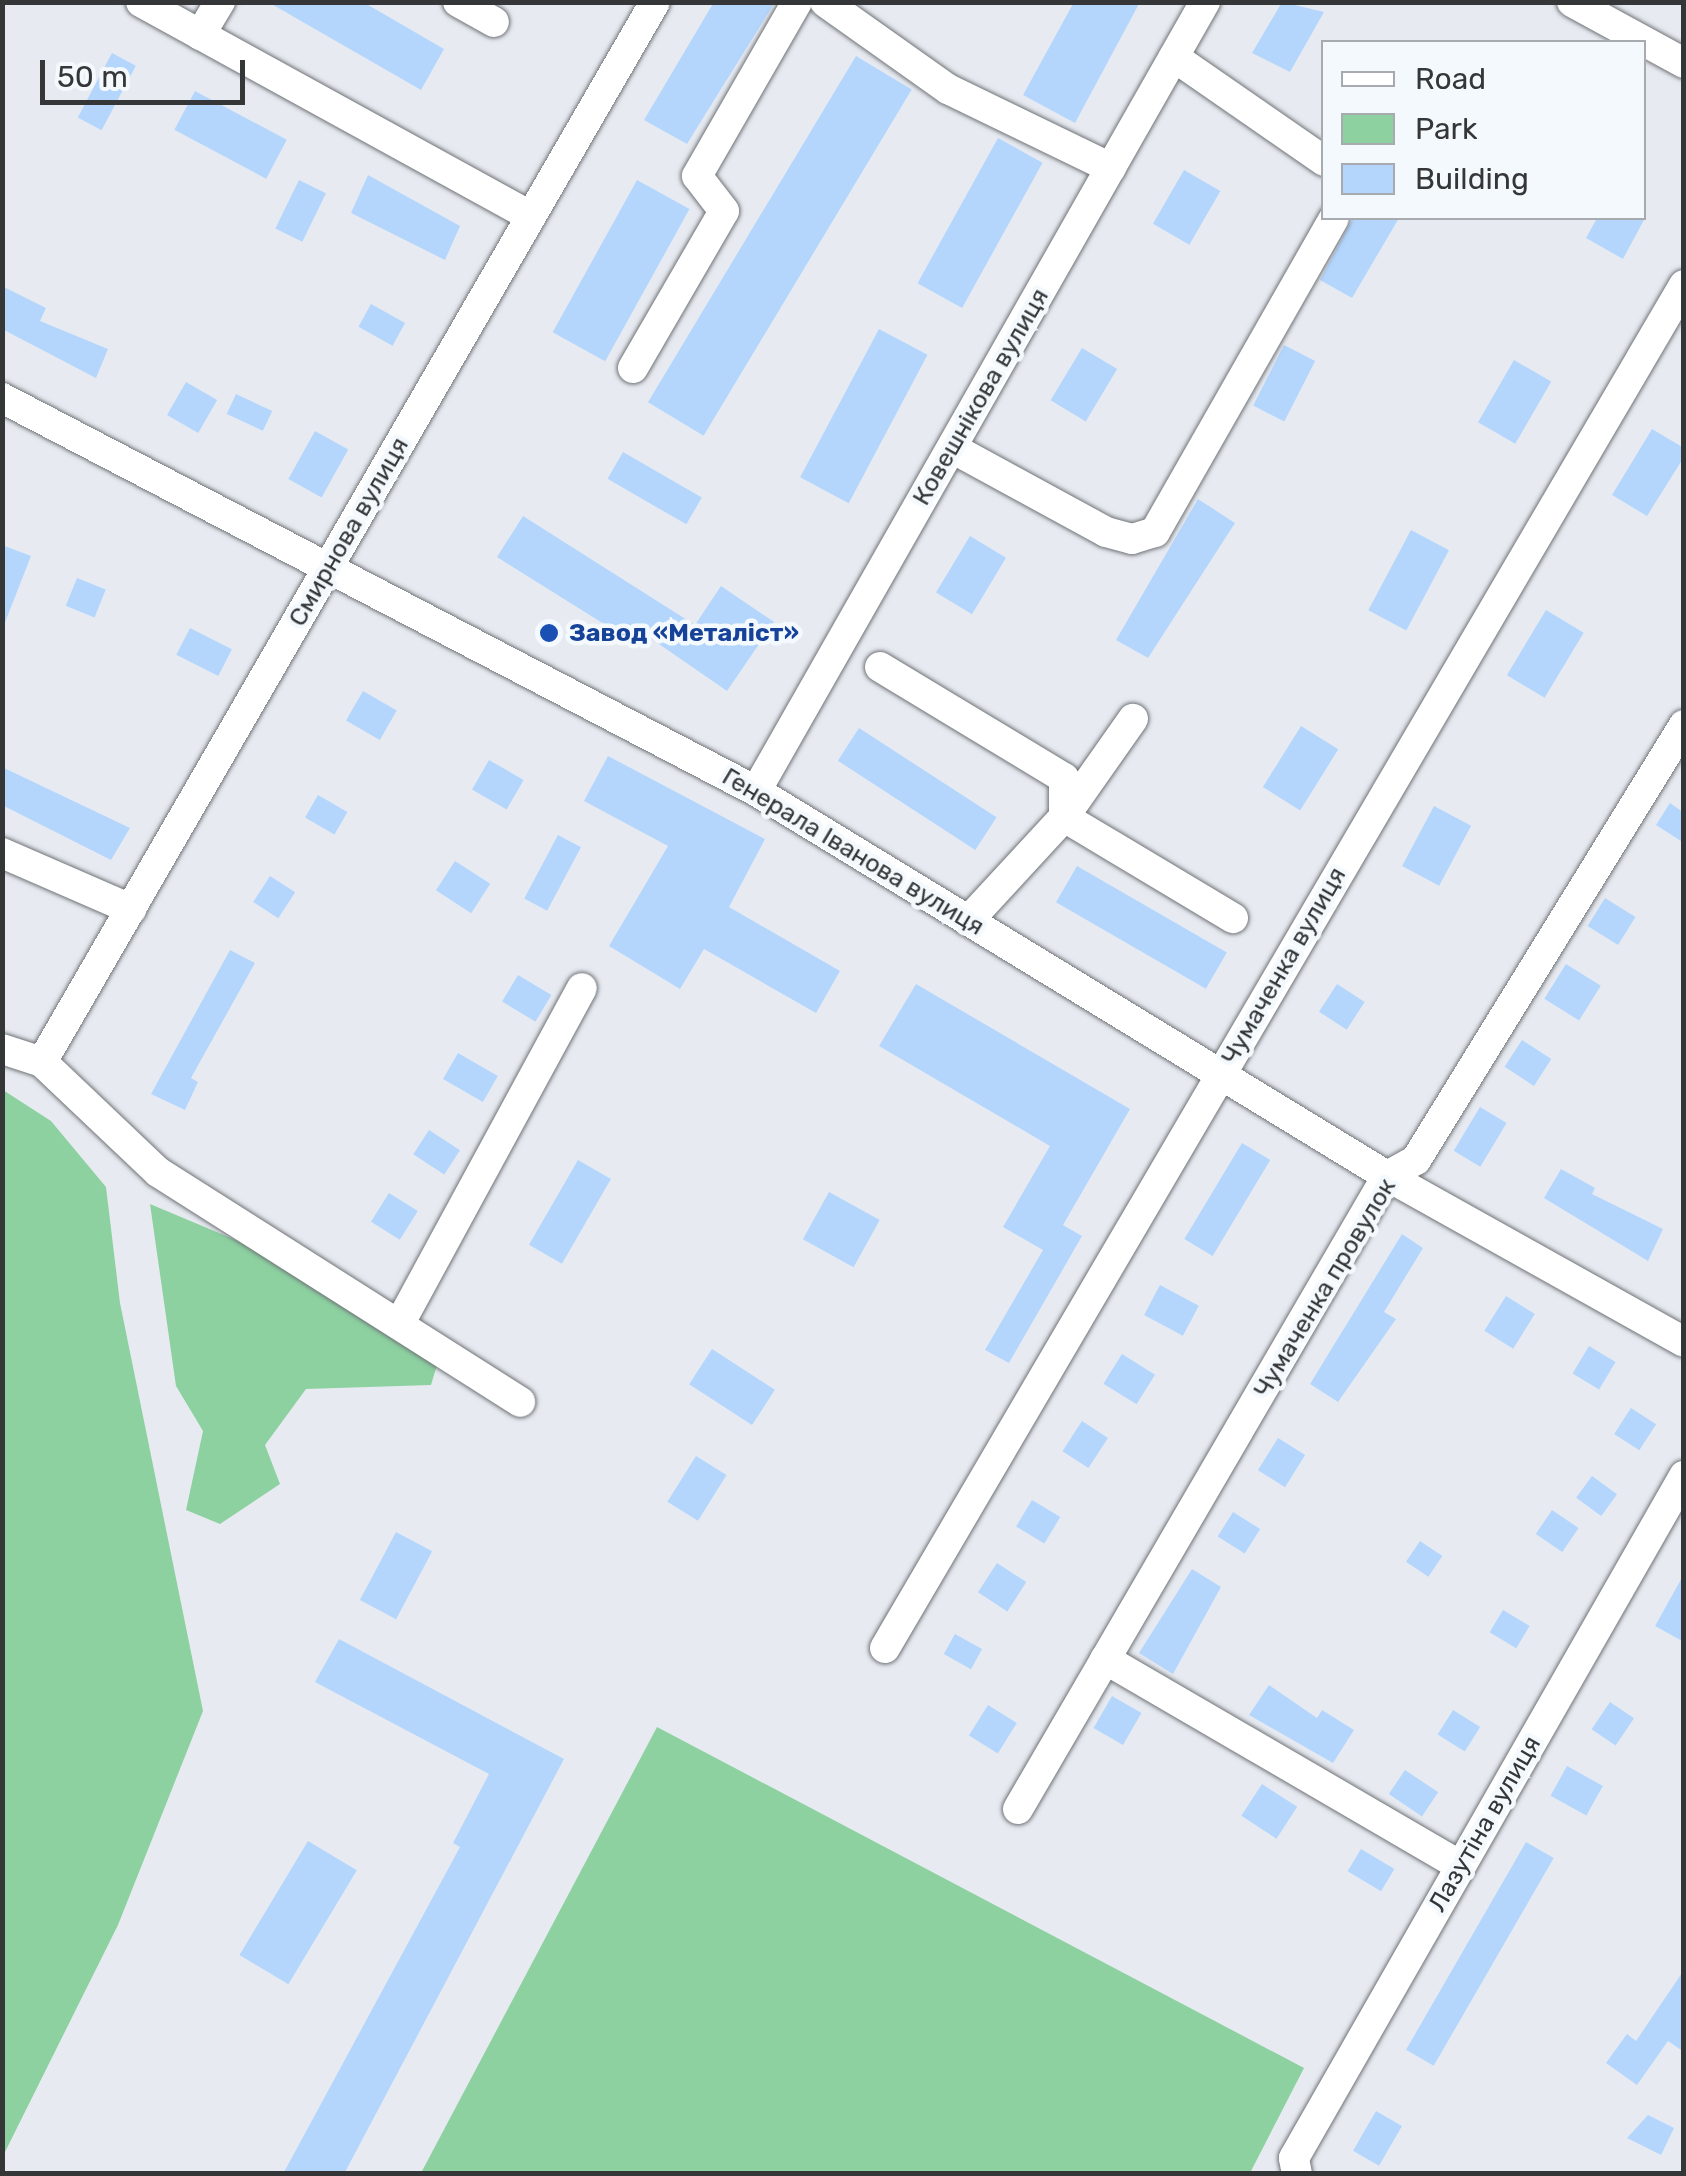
<!DOCTYPE html>
<meta charset="utf-8">
<style>
body{margin:0}
#map{position:relative;width:1686px;height:2176px;overflow:hidden;background:#e7ebf1;font-family:Rubik,sans-serif}
div>[style]{position:absolute}
.green>*{inset:0;background:#8dd1a1}
.building>*{inset:0;background:#b4d6fd;transform-origin:0 0}
.roads{filter:drop-shadow(0 0 2px #6f7377) drop-shadow(0 0 2px #6f7377)}
.minor>*{height:30px;margin:-15px;padding:0 15px;transform-origin:15px;border-radius:15px;background:#fff}
.dots>*{width:28px;height:28px;translate:-50% -50%;box-sizing:border-box;border:5px solid #f4f9fe;border-radius:50%}
span{translate:-50% -50%;white-space:nowrap;text-align:center;line-height:1.15;-webkit-text-stroke:9px #f4f9fe;paint-order:stroke}
.street-label{font-size:25px;color:#343638}
.transit-label{font-size:25px;color:#164399;font-weight:700}
.left{translate:0 -50%;text-align:left}
.frame{position:absolute;inset:0;border:5px solid #343638;pointer-events:none}
.legend{position:absolute;left:1321px;top:40px;width:325px;height:180px;box-sizing:border-box;background:#f4f9fe;border:2px solid #a7abaf;margin:0;padding:12px 18px;list-style:none;font-size:30px;color:#343638}
.legend li{display:flex;align-items:center;gap:20px;height:50px}
.legend b{width:50px;border:2px solid #a7abaf}
.scale{position:absolute;left:40px;top:60px;width:205px;height:45px;box-sizing:border-box;border:5px solid #343638;border-top:0;padding-left:12px;font-size:30px;line-height:35px;white-space:nowrap;color:#343638;-webkit-text-stroke:8px #f4f9fe;paint-order:stroke}
</style>
<div id="map">
<div class="green">
<i style="clip-path:polygon(3px 1090px,51px 1121px,106px 1187px,120px 1303px,203px 1711px,118px 1925px,3px 2156px)"></i>
<i style="clip-path:polygon(150px 1204px,269px 1254px,437px 1365px,431px 1385px,306px 1389px,265px 1445px,280px 1484px,220px 1524px,186px 1510px,203px 1431px,176px 1386px)"></i>
<i style="clip-path:polygon(657px 1727px,1304px 2068px,1250px 2173px,421px 2173px)"></i>
</div>
<div class="building">
<i style="clip-path:polygon(268px 2px,363px 2px,444px 49px,421px 90px)"></i>
<i style="clip-path:polygon(714px 2px,775px 2px,687px 144px,644px 120px)"></i>
<i style="clip-path:polygon(1074px 2px,1140px 2px,1075px 123px,1023px 95px)"></i>
<i style="clip-path:polygon(1282px 2px,1324px 12px,1290px 72px,1252px 53px)"></i>
<i style="left:112px;top:53px;width:27px;height:73px;rotate:28deg"></i>
<i style="left:856px;top:56px;width:65px;height:404px;rotate:31deg"></i>
<i style="left:195px;top:91px;width:104px;height:44px;rotate:28deg"></i>
<i style="left:998px;top:138px;width:51px;height:166px;rotate:29deg"></i>
<i style="left:1184px;top:170px;width:42px;height:62px;rotate:30deg"></i>
<i style="clip-path:polygon(368px 175px,460px 226px,445px 260px,351px 213px)"></i>
<i style="left:299px;top:180px;width:30px;height:54px;rotate:26deg"></i>
<i style="left:637px;top:180px;width:60px;height:174px;rotate:29deg"></i>
<i style="clip-path:polygon(1353px 218px,1399px 218px,1352px 298px,1320px 280px)"></i>
<i style="clip-path:polygon(1597px 218px,1645px 218px,1623px 259px,1586px 238px)"></i>
<i style="clip-path:polygon(2px 286px,46px 308px,40px 321px,108px 349px,96px 378px,2px 329px)"></i>
<i style="left:371px;top:304px;width:39px;height:26px;rotate:29deg"></i>
<i style="left:879px;top:329px;width:55px;height:168px;rotate:28deg"></i>
<i style="left:1284px;top:345px;width:35px;height:68px;rotate:27deg"></i>
<i style="left:1082px;top:348px;width:41px;height:61px;rotate:31deg"></i>
<i style="left:1514px;top:360px;width:43px;height:72px;rotate:30deg"></i>
<i style="left:186px;top:382px;width:36px;height:38px;rotate:30deg"></i>
<i style="left:236px;top:394px;width:40px;height:22px;rotate:25deg"></i>
<i style="clip-path:polygon(1652px 429px,1684px 448px,1684px 457px,1647px 516px,1612px 495px)"></i>
<i style="left:315px;top:431px;width:38px;height:55px;rotate:29deg"></i>
<i style="left:623px;top:452px;width:91px;height:31px;rotate:30deg"></i>
<i style="clip-path:polygon(1198px 499px,1235px 523px,1148px 658px,1116px 640px)"></i>
<i style="clip-path:polygon(523px 516px,695px 625px,721px 586px,774px 622px,727px 691px,643px 633px,636px 644px,497px 557px)"></i>
<i style="left:1411px;top:530px;width:43px;height:91px;rotate:28deg"></i>
<i style="left:970px;top:536px;width:42px;height:66px;rotate:31deg"></i>
<i style="clip-path:polygon(2px 545px,31px 556px,4px 625px,2px 624px)"></i>
<i style="left:77px;top:578px;width:31px;height:30px;rotate:22deg"></i>
<i style="left:1546px;top:610px;width:44px;height:76px;rotate:31deg"></i>
<i style="left:190px;top:628px;width:47px;height:30px;rotate:27deg"></i>
<i style="left:363px;top:691px;width:39px;height:34px;rotate:30deg"></i>
<i style="left:1301px;top:726px;width:44px;height:72px;rotate:32deg"></i>
<i style="left:859px;top:728px;width:164px;height:39px;rotate:33deg"></i>
<i style="clip-path:polygon(608px 756px,765px 839px,729px 907px,840px 971px,816px 1013px,704px 949px,680px 989px,609px 946px,668px 846px,584px 801px)"></i>
<i style="left:489px;top:760px;width:40px;height:34px;rotate:30deg"></i>
<i style="clip-path:polygon(2px 767px,130px 828px,111px 860px,2px 805px)"></i>
<i style="left:318px;top:795px;width:34px;height:26px;rotate:30deg"></i>
<i style="clip-path:polygon(1670px 803px,1684px 813px,1684px 843px,1656px 825px)"></i>
<i style="left:1434px;top:806px;width:42px;height:68px;rotate:28deg"></i>
<i style="left:558px;top:835px;width:26px;height:72px;rotate:28deg"></i>
<i style="left:455px;top:861px;width:42px;height:35px;rotate:33deg"></i>
<i style="left:1077px;top:866px;width:173px;height:42px;rotate:30deg"></i>
<i style="left:270px;top:876px;width:30px;height:31px;rotate:33deg"></i>
<i style="left:1605px;top:898px;width:36px;height:33px;rotate:32deg"></i>
<i style="clip-path:polygon(230px 950px,255px 963px,191px 1078px,198px 1082px,185px 1110px,151px 1094px)"></i>
<i style="left:1566px;top:964px;width:41px;height:41px;rotate:32deg"></i>
<i style="left:518px;top:975px;width:39px;height:31px;rotate:31deg"></i>
<i style="clip-path:polygon(916px 984px,1130px 1109px,1063px 1225px,1082px 1236px,1009px 1363px,985px 1350px,1043px 1250px,1003px 1227px,1050px 1146px,879px 1046px)"></i>
<i style="left:1337px;top:984px;width:33px;height:33px;rotate:33deg"></i>
<i style="left:1522px;top:1040px;width:35px;height:32px;rotate:33deg"></i>
<i style="left:458px;top:1053px;width:46px;height:30px;rotate:30deg"></i>
<i style="left:1480px;top:1107px;width:31px;height:51px;rotate:31deg"></i>
<i style="left:429px;top:1130px;width:37px;height:29px;rotate:33deg"></i>
<i style="left:1242px;top:1143px;width:33px;height:112px;rotate:31deg"></i>
<i style="left:578px;top:1160px;width:38px;height:98px;rotate:30deg"></i>
<i style="clip-path:polygon(1561px 1169px,1595px 1188px,1592px 1194px,1663px 1229px,1648px 1261px,1544px 1198px)"></i>
<i style="left:829px;top:1192px;width:58px;height:54px;rotate:29deg"></i>
<i style="left:389px;top:1193px;width:34px;height:34px;rotate:32deg"></i>
<i style="clip-path:polygon(1402px 1234px,1423px 1248px,1384px 1312px,1396px 1319px,1338px 1402px,1310px 1384px)"></i>
<i style="left:1160px;top:1285px;width:44px;height:34px;rotate:28deg"></i>
<i style="left:1506px;top:1296px;width:34px;height:41px;rotate:32deg"></i>
<i style="left:1589px;top:1346px;width:31px;height:32px;rotate:31deg"></i>
<i style="left:712px;top:1349px;width:75px;height:42px;rotate:33deg"></i>
<i style="left:1122px;top:1354px;width:39px;height:35px;rotate:32deg"></i>
<i style="left:1631px;top:1408px;width:30px;height:31px;rotate:33deg"></i>
<i style="left:1082px;top:1421px;width:31px;height:36px;rotate:33deg"></i>
<i style="left:1278px;top:1438px;width:32px;height:38px;rotate:32deg"></i>
<i style="left:696px;top:1456px;width:36px;height:54px;rotate:32deg"></i>
<i style="left:1592px;top:1476px;width:31px;height:27px;rotate:36deg"></i>
<i style="left:1032px;top:1500px;width:33px;height:31px;rotate:31deg"></i>
<i style="left:1552px;top:1510px;width:32px;height:29px;rotate:34deg"></i>
<i style="left:1233px;top:1512px;width:32px;height:29px;rotate:32deg"></i>
<i style="left:396px;top:1532px;width:41px;height:77px;rotate:28deg"></i>
<i style="left:1420px;top:1541px;width:27px;height:25px;rotate:34deg"></i>
<i style="left:997px;top:1563px;width:35px;height:35px;rotate:33deg"></i>
<i style="clip-path:polygon(1192px 1569px,1221px 1587px,1173px 1674px,1139px 1653px)"></i>
<i style="clip-path:polygon(1684px 1574px,1684px 1642px,1655px 1626px)"></i>
<i style="left:1503px;top:1610px;width:31px;height:26px;rotate:31deg"></i>
<i style="left:955px;top:1634px;width:31px;height:23px;rotate:29deg"></i>
<i style="clip-path:polygon(339px 1639px,564px 1759px,344px 2174px,283px 2174px,460px 1847px,453px 1843px,489px 1774px,315px 1682px)"></i>
<i style="clip-path:polygon(1269px 1685px,1317px 1718px,1322px 1710px,1354px 1730px,1333px 1763px,1249px 1715px)"></i>
<i style="left:1112px;top:1696px;width:34px;height:37px;rotate:30deg"></i>
<i style="left:1610px;top:1702px;width:29px;height:33px;rotate:34deg"></i>
<i style="left:988px;top:1705px;width:34px;height:36px;rotate:32deg"></i>
<i style="left:1453px;top:1710px;width:32px;height:29px;rotate:32deg"></i>
<i style="left:1567px;top:1766px;width:41px;height:34px;rotate:29deg"></i>
<i style="left:1405px;top:1770px;width:40px;height:29px;rotate:34deg"></i>
<i style="left:1262px;top:1784px;width:42px;height:38px;rotate:33deg"></i>
<i style="left:308px;top:1841px;width:57px;height:133px;rotate:31deg"></i>
<i style="left:1526px;top:1842px;width:32px;height:240px;rotate:30deg"></i>
<i style="left:1361px;top:1849px;width:39px;height:26px;rotate:31deg"></i>
<i style="clip-path:polygon(1684px 1970px,1684px 2052px,1668px 2041px,1637px 2085px,1606px 2063px,1627px 2034px,1636px 2041px)"></i>
<i style="left:1376px;top:2111px;width:30px;height:46px;rotate:30deg"></i>
<i style="clip-path:polygon(1648px 2115px,1674px 2128px,1661px 2155px,1627px 2138px)"></i>
</div>
<div class="roads">
<div class="minor">
<i style="left:141px;top:2px;width:445px;rotate:28.8deg"></i>
<i style="left:458px;top:2px;width:41px;rotate:29.1deg"></i>
<i style="left:825px;top:2px;width:151px;rotate:35.3deg"></i>
<i style="left:948px;top:89px;width:181px;rotate:25.9deg"></i>
<i style="left:1572px;top:2px;width:128px;rotate:28.6deg"></i>
<i style="left:200px;top:35px;width:39px;rotate:-59deg"></i>
<i style="left:1174px;top:57px;width:183px;rotate:34.7deg"></i>
<i style="left:633px;top:368px;width:181px;rotate:-59.9deg"></i>
<i style="left:724px;top:211px;width:44px;rotate:-127.6deg"></i>
<i style="left:697px;top:176px;width:201px;rotate:-60.1deg"></i>
<i style="left:2px;top:398px;width:850px;rotate:27.53deg"></i>
<i style="left:756px;top:791px;width:739px;rotate:31.39deg"></i>
<i style="left:1387px;top:1176px;width:340px;rotate:29.2deg"></i>
<i style="left:952px;top:448px;width:175px;rotate:28.6deg"></i>
<i style="left:1106px;top:532px;width:27px;rotate:15deg"></i>
<i style="left:1132px;top:539px;width:24px;rotate:-17deg"></i>
<i style="left:1155px;top:532px;width:361px;rotate:-60.3deg"></i>
<i style="left:880px;top:667px;width:215px;rotate:31.1deg"></i>
<i style="left:1064px;top:778px;width:39px;rotate:90deg"></i>
<i style="left:756px;top:791px;width:908px;rotate:-60.36deg"></i>
<i style="left:1064px;top:817px;width:120px;rotate:-54.9deg"></i>
<i style="left:2px;top:853px;width:141px;rotate:23.5deg"></i>
<i style="left:968px;top:921px;width:142px;rotate:-47.3deg"></i>
<i style="left:1064px;top:817px;width:197px;rotate:30.9deg"></i>
<i style="left:2px;top:1049px;width:42px;rotate:18deg"></i>
<i style="left:42px;top:1062px;width:160px;rotate:43.5deg"></i>
<i style="left:158px;top:1172px;width:429px;rotate:32.4deg"></i>
<i style="left:42px;top:1062px;width:1224px;rotate:-59.96deg"></i>
<i style="left:400px;top:1323px;width:381px;rotate:-61.5deg"></i>
<i style="left:885px;top:1648px;width:1580px;rotate:-59.62deg"></i>
<i style="left:1105px;top:1659px;width:412px;rotate:30.2deg"></i>
<i style="left:1018px;top:1809px;width:733px;rotate:-59.76deg"></i>
<i style="left:1387px;top:1176px;width:33px;rotate:-29deg"></i>
<i style="left:1416px;top:1160px;width:511px;rotate:-58.36deg"></i>
<i style="left:1297px;top:2174px;width:16px;rotate:-101deg"></i>
<i style="left:1294px;top:2158px;width:786px;rotate:-60.24deg"></i>
</div>
</div>
<div class="dots">
<i style="left:549px;top:633px;background:#1a4fb4"></i>
</div>
<div class="street-label">
<span style="left:981px;top:397px;rotate:-60deg">Ковешнікова вулиця</span>
<span style="left:349px;top:532px;rotate:-60deg">Смирнова вулиця</span>
<span style="left:853px;top:852px;rotate:31deg">Генерала Іванова вулиця</span>
<span style="left:1284px;top:966px;rotate:-60deg">Чумаченка вулиця</span>
<span style="left:1325px;top:1288px;rotate:-59deg">Чумаченка провулок</span>
<span style="left:1485px;top:1824px;rotate:-60deg">Лазутіна вулиця</span>
</div>
<div class="transit-label">
<span class="left" style="left:569px;top:633px">Завод «Металіст»</span>
</div>
<div class="frame"></div>
<ul class="legend">
<li><b style="height:12px;background:#fff"></b>Road</li>
<li><b style="height:28px;background:#8dd1a1"></b>Park</li>
<li><b style="height:28px;background:#b4d6fd"></b>Building</li>
</ul>
<div class="scale">50 m</div>
</div>
